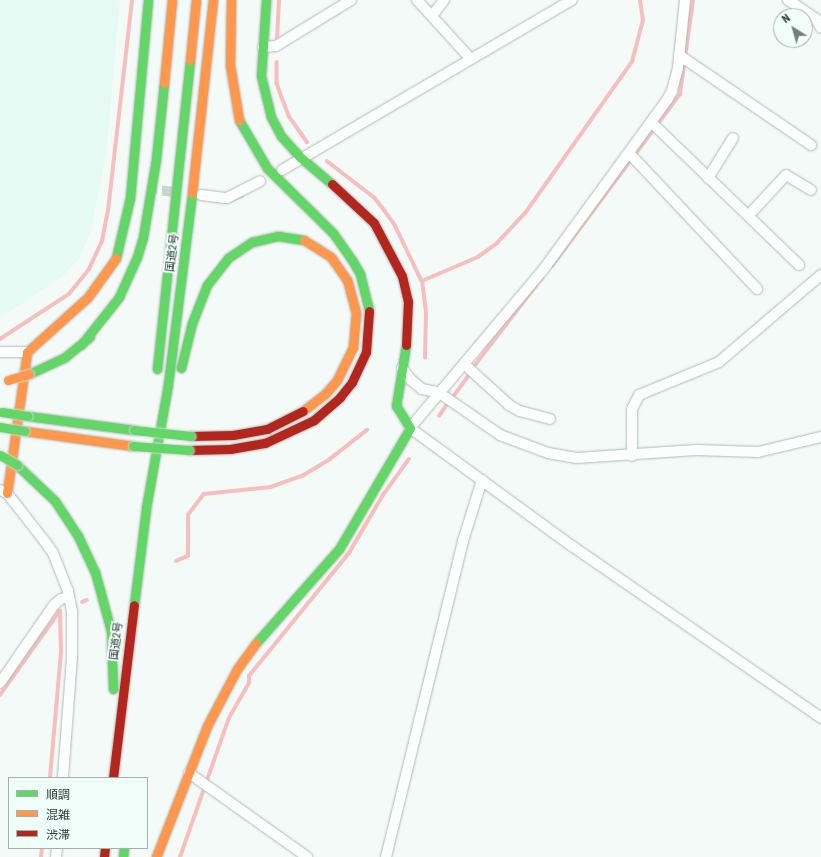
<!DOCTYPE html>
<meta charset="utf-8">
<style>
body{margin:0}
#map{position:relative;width:821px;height:857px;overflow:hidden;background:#f4faf8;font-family:"Roboto Condensed","Noto Sans JP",sans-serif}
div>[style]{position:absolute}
.built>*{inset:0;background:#e5faf3}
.stream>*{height:3.5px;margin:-1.75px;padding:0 1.75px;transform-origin:1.75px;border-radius:1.75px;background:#f6bfbd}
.street-tunnel>*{height:10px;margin-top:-5px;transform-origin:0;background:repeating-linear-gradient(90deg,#cdd4d2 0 10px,transparent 0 15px)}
.roads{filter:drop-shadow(0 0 1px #b2b9b7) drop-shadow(0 0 1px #b2b9b7)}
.street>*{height:10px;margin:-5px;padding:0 5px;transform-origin:5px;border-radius:5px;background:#fdfefe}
.fast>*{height:9px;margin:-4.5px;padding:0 4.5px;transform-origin:4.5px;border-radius:4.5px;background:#63d668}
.slow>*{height:9px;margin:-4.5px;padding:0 4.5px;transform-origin:4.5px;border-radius:4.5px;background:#ff974d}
.jam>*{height:9px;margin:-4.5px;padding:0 4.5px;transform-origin:4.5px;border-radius:4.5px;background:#b3261e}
.bridges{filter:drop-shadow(0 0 1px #d2d6d5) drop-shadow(0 0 1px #d2d6d5)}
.fast-bridge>*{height:9px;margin:-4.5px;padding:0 4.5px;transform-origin:4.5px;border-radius:4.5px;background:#63d668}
.slow-bridge>*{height:9px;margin:-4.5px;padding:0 4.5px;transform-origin:4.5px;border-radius:4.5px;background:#ff974d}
span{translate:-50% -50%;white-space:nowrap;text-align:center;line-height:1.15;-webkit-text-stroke:4px #f0fef9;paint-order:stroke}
.street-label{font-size:11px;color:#323b38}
.legend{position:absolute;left:8px;top:777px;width:140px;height:72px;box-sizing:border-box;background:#f0fef9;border:1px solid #a4b0ac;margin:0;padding:5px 7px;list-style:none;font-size:12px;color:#323b38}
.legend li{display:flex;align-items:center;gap:8px;height:20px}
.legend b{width:20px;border:1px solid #a4b0ac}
.north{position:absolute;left:773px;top:8px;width:40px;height:40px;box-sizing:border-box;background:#f0fef9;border:1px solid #a4b0ac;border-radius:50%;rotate:323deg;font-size:11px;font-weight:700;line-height:16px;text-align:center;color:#323b38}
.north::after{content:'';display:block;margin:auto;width:14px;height:18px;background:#767e7b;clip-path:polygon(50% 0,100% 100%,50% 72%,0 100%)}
</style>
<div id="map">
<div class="built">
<i style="clip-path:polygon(0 0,120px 0,106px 155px,90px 233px,79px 259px,63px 276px,0 318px)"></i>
</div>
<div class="stream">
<i style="left:277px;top:39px;width:39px;rotate:-87deg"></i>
<i style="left:277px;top:62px;width:21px;rotate:90deg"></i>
<i style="left:277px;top:83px;width:18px;rotate:71deg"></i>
<i style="left:283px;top:100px;width:17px;rotate:69deg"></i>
<i style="left:289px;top:116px;width:32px;rotate:55deg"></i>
<i style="left:327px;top:161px;width:61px;rotate:37.6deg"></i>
<i style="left:375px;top:198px;width:16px;rotate:52deg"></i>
<i style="left:385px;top:211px;width:17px;rotate:54deg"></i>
<i style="left:395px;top:225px;width:62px;rotate:64.3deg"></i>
<i style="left:226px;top:202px;width:17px;rotate:-21deg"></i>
<i style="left:552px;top:266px;width:214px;rotate:-53.3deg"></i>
<i style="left:680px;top:94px;width:95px;rotate:-82.1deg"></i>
<i style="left:0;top:339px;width:82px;rotate:-33.1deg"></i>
<i style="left:69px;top:294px;width:32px;rotate:-51deg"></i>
<i style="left:89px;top:269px;width:31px;rotate:-65deg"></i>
<i style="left:102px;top:241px;width:31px;rotate:-79deg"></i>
<i style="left:108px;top:211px;width:212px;rotate:-83.5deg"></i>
<i style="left:425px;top:358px;width:45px;rotate:-88.7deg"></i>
<i style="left:426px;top:313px;width:32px;rotate:-97deg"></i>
<i style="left:422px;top:281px;width:61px;rotate:-23.2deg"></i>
<i style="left:478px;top:257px;width:24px;rotate:-36deg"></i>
<i style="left:497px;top:243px;width:42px;rotate:-46.9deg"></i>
<i style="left:526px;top:212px;width:184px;rotate:-54.8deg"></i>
<i style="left:632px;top:62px;width:43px;rotate:-75.3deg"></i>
<i style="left:643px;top:20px;width:20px;rotate:-99deg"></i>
<i style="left:475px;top:365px;width:110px;rotate:-52.4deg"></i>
<i style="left:453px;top:397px;width:26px;rotate:-54deg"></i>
<i style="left:439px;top:416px;width:16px;rotate:-55deg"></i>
<i style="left:176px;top:561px;width:13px;rotate:-23deg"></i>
<i style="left:188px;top:556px;width:41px;rotate:-90deg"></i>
<i style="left:188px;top:515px;width:26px;rotate:-53deg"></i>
<i style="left:204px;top:494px;width:67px;rotate:-6deg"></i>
<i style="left:271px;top:487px;width:33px;rotate:-20deg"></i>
<i style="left:302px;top:476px;width:33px;rotate:-31deg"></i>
<i style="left:330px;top:459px;width:47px;rotate:-38.1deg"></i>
<i style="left:82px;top:602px;width:5px;rotate:-22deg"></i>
<i style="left:0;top:695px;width:103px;rotate:-54.5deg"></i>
<i style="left:50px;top:778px;width:126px;rotate:-85deg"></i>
<i style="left:61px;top:652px;width:40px;rotate:-91.4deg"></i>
<i style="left:41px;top:857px;width:9px;rotate:-84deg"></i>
<i style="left:180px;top:857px;width:147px;rotate:-70.6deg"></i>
<i style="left:229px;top:718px;width:40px;rotate:-60.3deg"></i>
<i style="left:249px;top:683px;width:7px;rotate:-90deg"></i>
<i style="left:249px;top:676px;width:159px;rotate:-50.9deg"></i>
<i style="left:349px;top:553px;width:67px;rotate:-59.6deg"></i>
<i style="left:383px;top:495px;width:44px;rotate:-54.2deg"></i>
</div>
<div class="street-tunnel">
<i style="left:147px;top:189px;width:31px;rotate:6deg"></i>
</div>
<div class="roads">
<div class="street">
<i style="left:417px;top:0;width:79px;rotate:47.6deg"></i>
<i style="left:685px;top:0;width:68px;rotate:95.9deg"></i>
<i style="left:678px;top:68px;width:24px;rotate:105deg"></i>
<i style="left:672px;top:91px;width:10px;rotate:119deg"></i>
<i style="left:667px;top:100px;width:210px;rotate:126.1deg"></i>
<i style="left:543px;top:270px;width:207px;rotate:130.1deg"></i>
<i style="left:410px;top:428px;width:200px;rotate:36.1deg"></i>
<i style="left:572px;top:546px;width:303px;rotate:34.6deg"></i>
<i style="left:788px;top:0;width:34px;rotate:34deg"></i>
<i style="left:816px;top:19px;width:10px;rotate:61deg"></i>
<i style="left:432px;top:16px;width:20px;rotate:-53deg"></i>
<i style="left:263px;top:47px;width:13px;rotate:-4deg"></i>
<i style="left:276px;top:46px;width:88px;rotate:-31.5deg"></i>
<i style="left:679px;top:55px;width:160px;rotate:34.3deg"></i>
<i style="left:651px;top:122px;width:206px;rotate:44deg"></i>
<i style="left:629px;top:153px;width:187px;rotate:46.7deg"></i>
<i style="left:282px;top:170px;width:336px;rotate:-30.4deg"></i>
<i style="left:708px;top:178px;width:47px;rotate:-58deg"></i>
<i style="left:201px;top:195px;width:26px;rotate:7deg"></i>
<i style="left:227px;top:198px;width:37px;rotate:-27deg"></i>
<i style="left:749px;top:215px;width:54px;rotate:-47.2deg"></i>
<i style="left:786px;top:175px;width:29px;rotate:31deg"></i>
<i style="left:0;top:352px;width:27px"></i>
<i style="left:464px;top:364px;width:61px;rotate:42.3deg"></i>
<i style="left:509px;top:405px;width:13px;rotate:29deg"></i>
<i style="left:520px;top:411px;width:31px;rotate:15deg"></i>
<i style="left:402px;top:368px;width:15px;rotate:53deg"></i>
<i style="left:411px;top:380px;width:14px;rotate:39deg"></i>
<i style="left:422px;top:389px;width:16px;rotate:11deg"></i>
<i style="left:438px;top:392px;width:75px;rotate:34.7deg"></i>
<i style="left:500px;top:435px;width:51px;rotate:20.6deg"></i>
<i style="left:548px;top:453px;width:29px;rotate:10deg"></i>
<i style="left:577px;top:458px;width:119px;rotate:-3.8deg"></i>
<i style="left:696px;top:450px;width:62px;rotate:1.8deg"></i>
<i style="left:758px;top:452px;width:65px;rotate:-13.4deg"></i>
<i style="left:632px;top:456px;width:47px;rotate:-90deg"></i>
<i style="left:632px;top:409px;width:16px;rotate:-63deg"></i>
<i style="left:639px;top:395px;width:87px;rotate:-22.4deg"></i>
<i style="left:719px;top:362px;width:134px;rotate:-40.5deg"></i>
<i style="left:0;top:490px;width:8px;rotate:23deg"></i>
<i style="left:7px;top:493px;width:58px;rotate:52deg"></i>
<i style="left:43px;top:539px;width:17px;rotate:54deg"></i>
<i style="left:53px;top:553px;width:41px;rotate:68.5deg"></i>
<i style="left:68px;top:591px;width:20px;rotate:79deg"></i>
<i style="left:72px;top:611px;width:46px;rotate:90deg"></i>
<i style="left:72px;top:657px;width:121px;rotate:94.3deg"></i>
<i style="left:0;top:683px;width:95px;rotate:-55.3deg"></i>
<i style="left:54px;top:605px;width:9px;rotate:-41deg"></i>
<i style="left:61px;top:599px;width:8px;rotate:-14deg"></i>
<i style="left:189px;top:773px;width:145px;rotate:35.4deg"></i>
<i style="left:56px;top:857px;width:9px;rotate:-84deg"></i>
<i style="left:386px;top:857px;width:325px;rotate:-76.3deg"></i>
<i style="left:463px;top:541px;width:64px;rotate:-72.7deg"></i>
</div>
<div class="fast">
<i style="left:266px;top:0;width:76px;rotate:93.8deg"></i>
<i style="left:261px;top:76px;width:42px;rotate:76.3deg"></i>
<i style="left:271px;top:117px;width:21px;rotate:62deg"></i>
<i style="left:281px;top:136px;width:28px;rotate:48deg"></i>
<i style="left:300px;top:157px;width:42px;rotate:40.2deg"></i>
<i style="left:239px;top:120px;width:56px;rotate:59.7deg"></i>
<i style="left:267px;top:168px;width:93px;rotate:44.6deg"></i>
<i style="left:333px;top:233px;width:33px;rotate:55deg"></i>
<i style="left:352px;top:260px;width:16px;rotate:60deg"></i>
<i style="left:360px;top:274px;width:38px;rotate:76deg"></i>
<i style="left:116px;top:258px;width:62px;rotate:-76.9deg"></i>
<i style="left:130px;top:198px;width:199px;rotate:-84.8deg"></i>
<i style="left:81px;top:345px;width:61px;rotate:-51.6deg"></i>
<i style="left:119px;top:297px;width:44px;rotate:-65.8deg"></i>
<i style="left:137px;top:257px;width:21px;rotate:-73deg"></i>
<i style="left:143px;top:237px;width:79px;rotate:-80.5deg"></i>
<i style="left:156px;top:159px;width:76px;rotate:-84deg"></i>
<i style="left:181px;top:368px;width:46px;rotate:-76.3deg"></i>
<i style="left:192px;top:323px;width:41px;rotate:-68.5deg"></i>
<i style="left:207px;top:285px;width:34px;rotate:-52deg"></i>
<i style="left:228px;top:258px;width:29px;rotate:-34deg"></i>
<i style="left:252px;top:242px;width:27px;rotate:-13deg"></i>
<i style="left:278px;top:236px;width:26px;rotate:9deg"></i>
<i style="left:157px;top:369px;width:311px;rotate:-83.9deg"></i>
<i style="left:29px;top:374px;width:40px;rotate:-25deg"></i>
<i style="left:65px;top:357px;width:32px;rotate:-39deg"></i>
<i style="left:28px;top:416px;width:107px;rotate:7.5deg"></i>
<i style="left:17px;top:465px;width:52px;rotate:43.5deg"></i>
<i style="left:55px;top:501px;width:42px;rotate:56.7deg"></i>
<i style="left:78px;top:536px;width:40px;rotate:65deg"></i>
<i style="left:95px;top:572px;width:61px;rotate:74.8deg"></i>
<i style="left:111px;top:631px;width:58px;rotate:88deg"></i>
<i style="left:134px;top:605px;width:98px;rotate:-82.9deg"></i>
<i style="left:146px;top:508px;width:126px;rotate:-79.9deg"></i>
<i style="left:168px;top:384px;width:193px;rotate:-82.8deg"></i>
<i style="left:256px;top:643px;width:125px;rotate:-48.6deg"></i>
<i style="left:339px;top:549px;width:140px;rotate:-59.6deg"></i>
<i style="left:410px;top:428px;width:26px;rotate:-122deg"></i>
<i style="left:396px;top:406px;width:62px;rotate:-80.7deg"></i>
<i style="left:123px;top:857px;width:9px;rotate:-84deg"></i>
</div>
<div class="slow">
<i style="left:231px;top:0;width:65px;rotate:90.9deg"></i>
<i style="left:230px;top:65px;width:56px;rotate:80.7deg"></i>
<i style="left:190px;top:60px;width:60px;rotate:-84.3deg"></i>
<i style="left:164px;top:83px;width:83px;rotate:-84.5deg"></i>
<i style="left:192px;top:193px;width:194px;rotate:-83.8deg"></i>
<i style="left:303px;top:411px;width:28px;rotate:-38deg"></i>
<i style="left:325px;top:394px;width:18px;rotate:-49deg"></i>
<i style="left:337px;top:380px;width:37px;rotate:-64deg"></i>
<i style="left:353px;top:347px;width:34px;rotate:-85deg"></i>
<i style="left:356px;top:313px;width:34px;rotate:-105deg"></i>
<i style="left:347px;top:280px;width:28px;rotate:-125deg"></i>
<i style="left:331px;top:257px;width:32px;rotate:-148deg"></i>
<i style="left:25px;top:431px;width:109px;rotate:7.9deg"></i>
<i style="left:7px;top:493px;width:142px;rotate:-81.9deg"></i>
<i style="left:27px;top:352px;width:82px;rotate:-42deg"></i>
<i style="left:88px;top:297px;width:48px;rotate:-54.3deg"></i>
<i style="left:156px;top:857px;width:141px;rotate:-68.7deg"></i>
<i style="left:207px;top:726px;width:64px;rotate:-62.2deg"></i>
<i style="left:237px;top:669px;width:32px;rotate:-54deg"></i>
</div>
<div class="jam">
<i style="left:332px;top:184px;width:57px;rotate:42.9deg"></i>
<i style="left:374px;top:223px;width:60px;rotate:62.2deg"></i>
<i style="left:402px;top:276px;width:26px;rotate:77deg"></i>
<i style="left:408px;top:301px;width:44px;rotate:92.6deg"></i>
<i style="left:191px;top:436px;width:42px;rotate:-1.4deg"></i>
<i style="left:233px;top:435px;width:35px;rotate:-10deg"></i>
<i style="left:267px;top:429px;width:40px;rotate:-26.6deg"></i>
<i style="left:189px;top:450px;width:41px;rotate:-1.4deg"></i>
<i style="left:230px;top:449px;width:36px;rotate:-10deg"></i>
<i style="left:265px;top:443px;width:54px;rotate:-25.1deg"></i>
<i style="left:314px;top:420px;width:35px;rotate:-41deg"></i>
<i style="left:340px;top:397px;width:19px;rotate:-51deg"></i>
<i style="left:352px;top:382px;width:33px;rotate:-65deg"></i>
<i style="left:366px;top:352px;width:41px;rotate:-85.8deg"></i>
<i style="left:113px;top:778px;width:174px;rotate:-83.1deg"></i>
<i style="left:104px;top:857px;width:9px;rotate:-84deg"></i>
</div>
</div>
<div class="bridges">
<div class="fast-bridge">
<i style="left:2px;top:412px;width:26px;rotate:9deg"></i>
<i style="left:0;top:427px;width:25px;rotate:9deg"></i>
<i style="left:134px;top:430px;width:57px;rotate:6deg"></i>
<i style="left:133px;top:446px;width:56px;rotate:4.1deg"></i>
<i style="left:0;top:455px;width:20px;rotate:30deg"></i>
</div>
<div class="slow-bridge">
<i style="left:8px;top:380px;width:22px;rotate:-16deg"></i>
</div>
</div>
<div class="street-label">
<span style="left:173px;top:253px;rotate:-83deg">国道2号</span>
<span style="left:117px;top:641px;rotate:-83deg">国道2号</span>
</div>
<ul class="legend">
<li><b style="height:5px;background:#63d668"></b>順調</li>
<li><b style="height:5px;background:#ff974d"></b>混雑</li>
<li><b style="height:5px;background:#b3261e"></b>渋滞</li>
</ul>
<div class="north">N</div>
</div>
